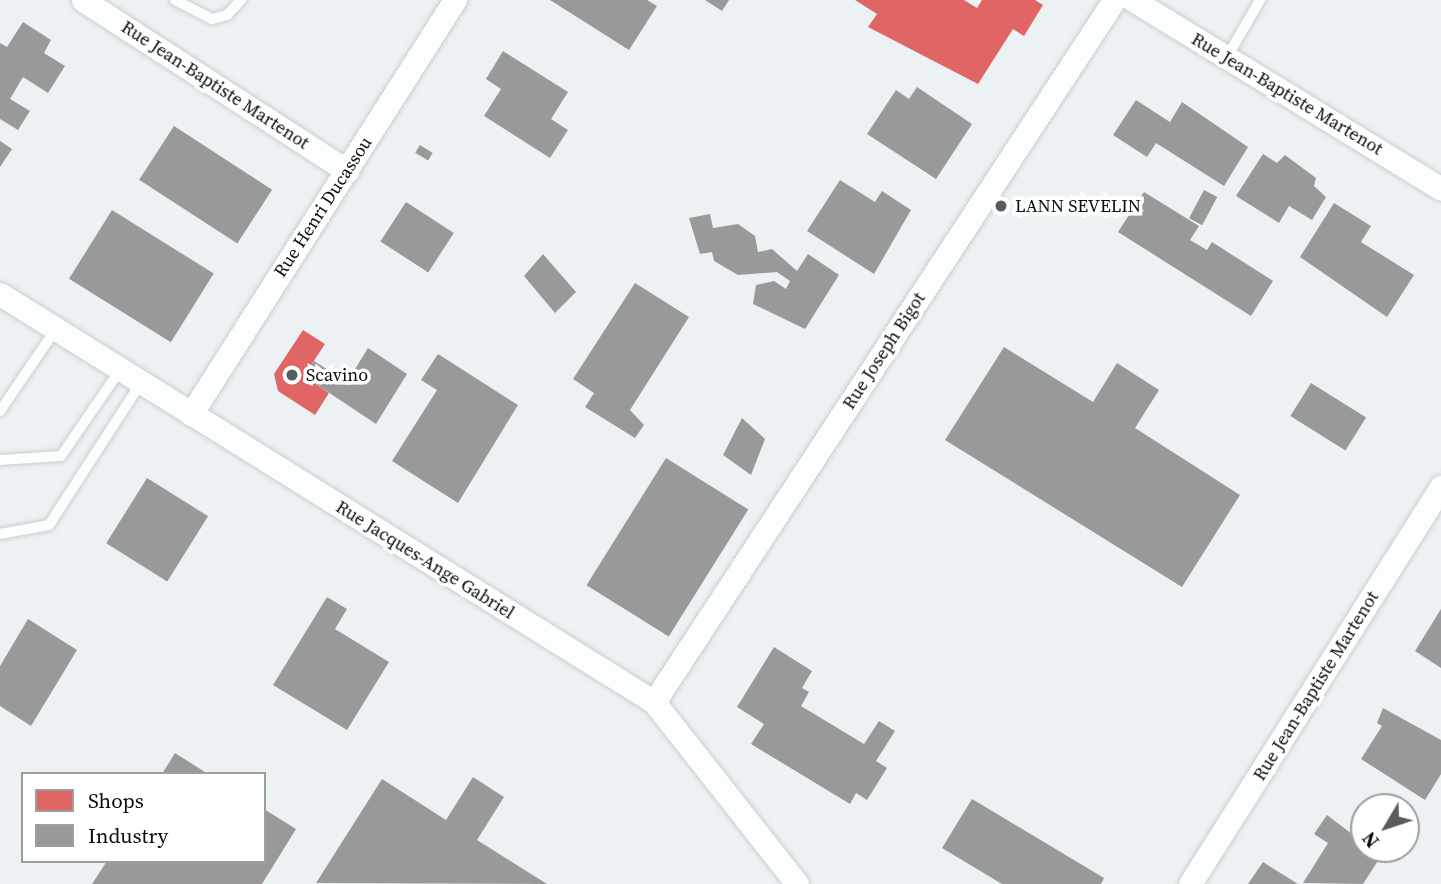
<!DOCTYPE html>
<style>
body{margin:0}
#map{position:relative;width:1441px;height:884px;overflow:hidden;background:#ecf2f3;font-family:"Source Serif 4",serif}
div>[style]{position:absolute}
.shops>*{inset:0;background:#e06666}
.industry>*{inset:0;background:#999;transform-origin:0 0}
.roads{filter:drop-shadow(0 0 2px #c9cdce) drop-shadow(0 0 2px #c9cdce)}
.service>*{height:10px;margin:-5px;padding:0 5px;transform-origin:5px;border-radius:5px;background:#fcfdfd}
.minor>*{height:23px;margin:-11.5px;padding:0 11.5px;transform-origin:11.5px;border-radius:11.5px;background:#fcfdfd}
.dots>*{width:19px;height:19px;translate:-50% -50%;box-sizing:border-box;border:4px solid #fff;border-radius:50%}
span{translate:-50% -50%;white-space:nowrap;text-align:center;line-height:1.15;-webkit-text-stroke:7px #fff;paint-order:stroke}
.street-label{font-size:18px;color:#090c0d}
.poi-label{font-size:18px;color:#090c0d}
.left{translate:0 -50%;text-align:left}
.legend{position:absolute;left:21px;top:772px;width:245px;height:91px;box-sizing:border-box;background:#fff;border:2px solid #9d9e9e;margin:0;padding:9px 12px;list-style:none;font-size:21px;color:#090c0d}
.legend li{display:flex;align-items:center;gap:14px;height:35px}
.legend b{width:35px;border:2px solid #9d9e9e}
.north{position:absolute;left:1350px;top:793px;width:70px;height:70px;box-sizing:border-box;background:#fff;border:2px solid #9d9e9e;border-radius:50%;rotate:231deg;font-size:19px;font-weight:700;line-height:28px;text-align:center;color:#090c0d}
.north::after{content:'';display:block;margin:auto;width:24px;height:32px;background:#585c5e;clip-path:polygon(50% 0,100% 100%,50% 72%,0 100%)}
</style>
<div id="map">
<div class="shops">
<i style="clip-path:polygon(855px 0,964px 0,977px 8px,982px 0,1035px 0,1043px 5px,1024px 36px,1013px 29px,978px 84px,868px 27px,877px 14px)"></i>
<i style="clip-path:polygon(303px 330px,325px 344px,304px 376px,329px 393px,315px 415px,278px 391px,274px 374px)"></i>
</div>
<div class="industry">
<i style="clip-path:polygon(550px 0,647px 0,657px 6px,629px 50px)"></i>
<i style="clip-path:polygon(705px 0,729px 0,722px 11px)"></i>
<i style="clip-path:polygon(23px 22px,51px 40px,44px 53px,65px 66px,48px 93px,23px 77px,10px 99px,30px 111px,18px 130px,0 119px,0 43px,7px 47px)"></i>
<i style="clip-path:polygon(503px 51px,568px 92px,551px 119px,568px 130px,550px 158px,484px 116px,501px 89px,486px 79px)"></i>
<i style="clip-path:polygon(917px 87px,972px 124px,936px 179px,867px 134px,896px 90px,909px 99px)"></i>
<i style="clip-path:polygon(1136px 100px,1170px 122px,1182px 102px,1248px 147px,1224px 186px,1156px 143px,1147px 157px,1113px 135px)"></i>
<i style="left:174px;top:126px;width:117px;height:64px;rotate:33deg"></i>
<i style="clip-path:polygon(0 141px,12px 149px,0 167px)"></i>
<i style="left:420px;top:145px;width:15px;height:9px;rotate:32deg"></i>
<i style="clip-path:polygon(1263px 154px,1277px 163px,1285px 155px,1316px 178px,1314px 186px,1326px 197px,1312px 220px,1289px 206px,1279px 223px,1236px 196px)"></i>
<i style="clip-path:polygon(840px 180px,875px 202px,882px 191px,911px 210px,874px 274px,807px 231px)"></i>
<i style="left:1204px;top:190px;width:15px;height:32px;rotate:28deg"></i>
<i style="clip-path:polygon(1144px 192px,1199px 226px,1190px 240px,1207px 250px,1212px 242px,1273px 281px,1251px 316px,1118px 232px)"></i>
<i style="left:406px;top:202px;width:57px;height:47px;rotate:33deg"></i>
<i style="clip-path:polygon(1334px 203px,1371px 226px,1361px 242px,1414px 275px,1387px 317px,1300px 257px)"></i>
<i style="left:112px;top:210px;width:120px;height:81px;rotate:32deg"></i>
<i style="clip-path:polygon(710px 214px,713px 228px,738px 224px,755px 236px,758px 252px,772px 249px,797px 271px,808px 254px,839px 275px,805px 329px,753px 304px,756px 285px,774px 281px,786px 289px,790px 281px,777px 272px,738px 275px,714px 261px,712px 252px,700px 254px,689px 218px)"></i>
<i style="clip-path:polygon(543px 254px,576px 292px,555px 313px,524px 276px)"></i>
<i style="clip-path:polygon(635px 283px,689px 317px,630px 410px,644px 425px,635px 438px,585px 407px,594px 393px,573px 379px)"></i>
<i style="clip-path:polygon(1004px 347px,1093px 402px,1117px 363px,1159px 390px,1135px 428px,1240px 495px,1182px 587px,945px 440px)"></i>
<i style="clip-path:polygon(368px 348px,407px 374px,376px 424px,304px 376px,314px 361px,347px 382px)"></i>
<i style="clip-path:polygon(438px 354px,518px 405px,458px 503px,392px 461px,437px 390px,421px 380px)"></i>
<i style="left:1311px;top:383px;width:65px;height:39px;rotate:32deg"></i>
<i style="clip-path:polygon(742px 418px,765px 439px,751px 475px,723px 455px)"></i>
<i style="left:666px;top:458px;width:97px;height:150px;rotate:32deg"></i>
<i style="left:147px;top:478px;width:72px;height:77px;rotate:32deg"></i>
<i style="clip-path:polygon(327px 597px,347px 609px,335px 629px,389px 662px,347px 730px,273px 685px)"></i>
<i style="clip-path:polygon(1441px 609px,1441px 668px,1415px 651px)"></i>
<i style="clip-path:polygon(28px 619px,77px 650px,31px 726px,0 706px,0 666px)"></i>
<i style="clip-path:polygon(774px 647px,812px 671px,802px 688px,809px 692px,801px 706px,864px 744px,879px 721px,895px 731px,876px 761px,887px 768px,867px 800px,856px 793px,850px 804px,751px 744px,764px 724px,737px 707px)"></i>
<i style="clip-path:polygon(1383px 708px,1441px 740px,1441px 774px,1425px 800px,1361px 759px,1382px 726px,1377px 723px)"></i>
<i style="clip-path:polygon(175px 753px,208px 774px,162px 774px)"></i>
<i style="clip-path:polygon(473px 777px,504px 797px,477px 840px,547px 884px,316px 883px,382px 779px,446px 820px)"></i>
<i style="clip-path:polygon(972px 799px,1104px 878px,1101px 884px,1002px 884px,942px 848px)"></i>
<i style="clip-path:polygon(264px 809px,296px 829px,262px 884px,92px 884px,107px 861px,264px 861px)"></i>
<i style="clip-path:polygon(1327px 815px,1381px 856px,1363px 884px,1303px 883px,1328px 843px,1314px 834px)"></i>
<i style="clip-path:polygon(1263px 862px,1298px 884px,1248px 884px)"></i>
</div>
<div class="roads">
<div class="service">
<i style="left:175px;top:0;width:42px;rotate:27.2deg"></i>
<i style="left:212px;top:19px;width:16px;rotate:-15deg"></i>
<i style="left:227px;top:15px;width:21px;rotate:-47deg"></i>
<i style="left:1227px;top:57px;width:66px;rotate:-59.9deg"></i>
<i style="left:0;top:411px;width:99px;rotate:-55.7deg"></i>
<i style="left:0;top:460px;width:61px;rotate:-3.8deg"></i>
<i style="left:61px;top:456px;width:104px;rotate:-55.5deg"></i>
<i style="left:0;top:534px;width:50px;rotate:-10.4deg"></i>
<i style="left:49px;top:525px;width:169px;rotate:-57.1deg"></i>
</div>
<div class="minor">
<i style="left:83px;top:0;width:315px;rotate:32.9deg"></i>
<i style="left:1133px;top:0;width:361px;rotate:31.5deg"></i>
<i style="left:0;top:294px;width:771px;rotate:31.96deg"></i>
<i style="left:654px;top:702px;width:231px;rotate:51.8deg"></i>
<i style="left:191px;top:414px;width:491px;rotate:-57.5deg"></i>
<i style="left:654px;top:702px;width:839px;rotate:-56.76deg"></i>
<i style="left:1190px;top:884px;width:470px;rotate:-57.7deg"></i>
</div>
</div>
<div class="dots">
<i style="left:1001px;top:206px;background:#585c5e"></i>
<i style="left:292px;top:375px;background:#585c5e"></i>
</div>
<div class="street-label">
<span style="left:215px;top:85px;rotate:33deg">Rue Jean-Baptiste Martenot</span>
<span style="left:1287px;top:94px;rotate:31deg">Rue Jean-Baptiste Martenot</span>
<span style="left:323px;top:207px;rotate:-57deg">Rue Henri Ducassou</span>
<span style="left:884px;top:351px;rotate:-57deg">Rue Joseph Bigot</span>
<span style="left:425px;top:560px;rotate:32deg">Rue Jacques-Ange Gabriel</span>
<span style="left:1316px;top:686px;rotate:-58deg">Rue Jean-Baptiste Martenot</span>
</div>
<div class="poi-label">
<span class="left" style="left:1015px;top:206px">LANN SEVELIN</span>
<span class="left" style="left:306px;top:375px">Scavino</span>
</div>
<ul class="legend">
<li><b style="height:19px;background:#e06666"></b>Shops</li>
<li><b style="height:19px;background:#999"></b>Industry</li>
</ul>
<div class="north">N</div>
</div>
